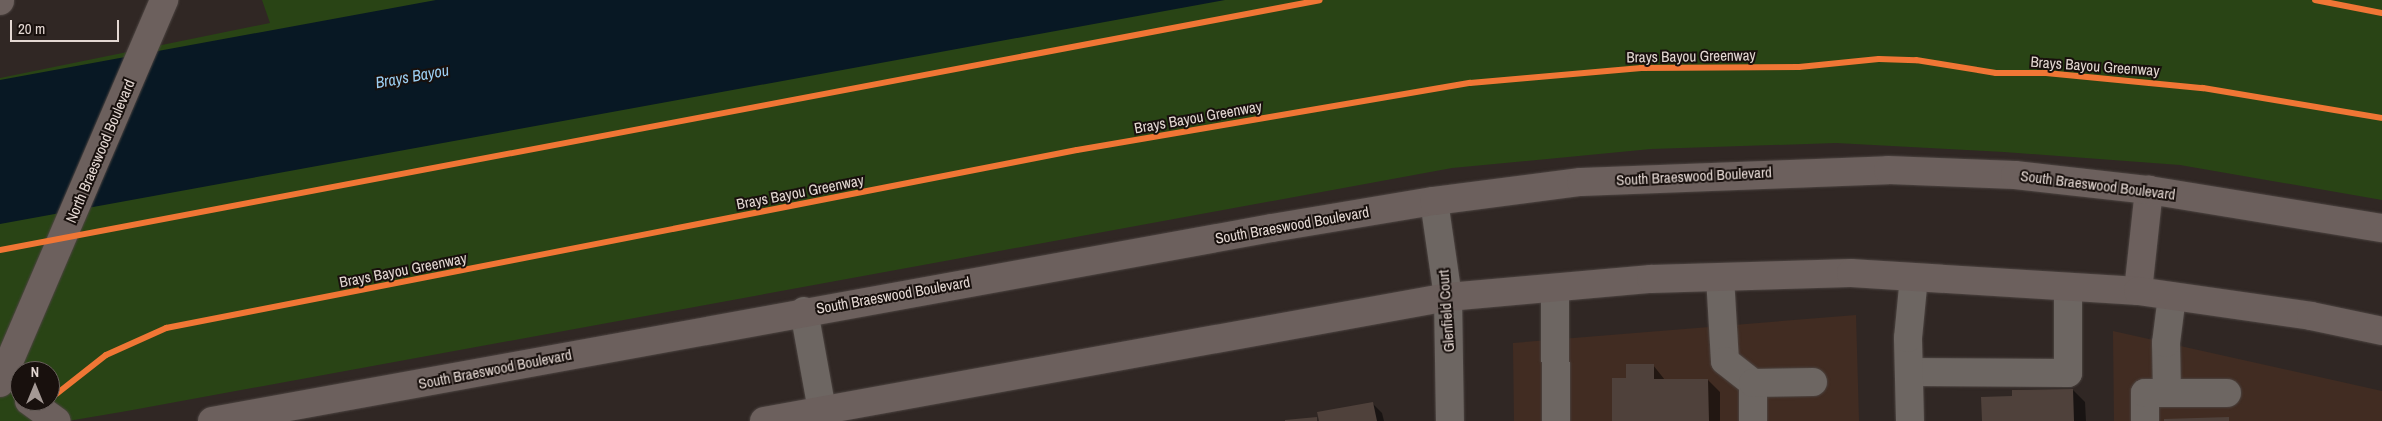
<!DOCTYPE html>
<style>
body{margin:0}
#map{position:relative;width:2382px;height:421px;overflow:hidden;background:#302724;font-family:"Archivo Narrow",sans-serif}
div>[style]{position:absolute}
.built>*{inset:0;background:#412c22}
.green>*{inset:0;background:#294415}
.water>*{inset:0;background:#081824}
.shadow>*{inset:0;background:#0007}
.building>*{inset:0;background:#4f413b}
.roads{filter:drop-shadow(0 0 1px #4c4441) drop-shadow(0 0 1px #4c4441)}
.minor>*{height:28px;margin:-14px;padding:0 14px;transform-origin:14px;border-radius:14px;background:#6d6662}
.major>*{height:28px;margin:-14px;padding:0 14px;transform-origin:14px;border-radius:14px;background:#6c605d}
.cycleway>*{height:6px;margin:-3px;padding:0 3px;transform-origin:3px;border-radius:3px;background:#f07635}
span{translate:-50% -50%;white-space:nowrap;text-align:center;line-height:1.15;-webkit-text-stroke:4px #18100d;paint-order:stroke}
.street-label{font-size:15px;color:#e3d7d2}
.water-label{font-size:16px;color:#9bcef2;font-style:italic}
.north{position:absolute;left:10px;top:361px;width:50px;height:50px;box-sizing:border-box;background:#18100d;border:1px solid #69605c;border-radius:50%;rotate:0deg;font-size:14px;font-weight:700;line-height:20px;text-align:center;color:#e3d7d2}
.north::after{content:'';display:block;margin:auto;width:18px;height:22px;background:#a49995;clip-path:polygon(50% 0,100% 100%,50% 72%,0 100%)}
.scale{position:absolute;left:10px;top:20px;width:109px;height:22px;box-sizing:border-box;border:2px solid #e3d7d2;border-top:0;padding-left:6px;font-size:15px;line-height:18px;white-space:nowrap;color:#e3d7d2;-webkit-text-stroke:4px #18100d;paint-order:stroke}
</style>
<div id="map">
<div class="built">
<i style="clip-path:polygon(1856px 315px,1859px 421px,1514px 421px,1513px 343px)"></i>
<i style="clip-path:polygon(2113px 331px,2382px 391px,2382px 421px,2114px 421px)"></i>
</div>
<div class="green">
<i style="clip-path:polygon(evenodd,262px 0,2382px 0,2382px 200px,2180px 165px,2004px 152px,1836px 143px,1651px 149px,1452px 168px,127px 411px,68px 421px,0 421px,0 78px,270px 23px,262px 0,20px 371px,50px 371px,50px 401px,20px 401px,20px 371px)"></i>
</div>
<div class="water">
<i style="clip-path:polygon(436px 0,1225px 0,0 224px,0 80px)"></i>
</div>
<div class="shadow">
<i style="clip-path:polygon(1653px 365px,1665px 380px,1708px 380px,1720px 392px,1720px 421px,1613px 421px,1627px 379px)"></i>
<i style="clip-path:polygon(2073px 390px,2085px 402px,2086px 421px,1983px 421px,2013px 397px)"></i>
<i style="clip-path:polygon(1373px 404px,1382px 413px,1384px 421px,1320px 421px)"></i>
</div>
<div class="building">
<i style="clip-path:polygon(1626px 364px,1654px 364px,1654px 379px,1708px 379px,1709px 421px,1612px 421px,1612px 378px,1626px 378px)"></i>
<i style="clip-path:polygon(2073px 389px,2074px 421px,1982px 421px,1981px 397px,2012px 396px,2012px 390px)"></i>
<i style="clip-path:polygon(1373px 402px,1377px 421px,1319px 421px,1317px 412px)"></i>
<i style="clip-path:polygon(1317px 417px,1317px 421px,1285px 421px,1285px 420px)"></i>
<i style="clip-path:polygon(2229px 417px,2229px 421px,2164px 421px,2164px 419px)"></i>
</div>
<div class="roads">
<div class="minor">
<i style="left:1434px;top:201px;width:97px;rotate:81.7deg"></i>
<i style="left:1448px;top:297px;width:124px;rotate:89.1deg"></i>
<i style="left:1720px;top:277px;width:84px;rotate:86.6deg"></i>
<i style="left:1725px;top:361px;width:36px;rotate:38deg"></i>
<i style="left:1753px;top:383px;width:38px;rotate:90deg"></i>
<i style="left:1555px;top:288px;width:133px;rotate:89.6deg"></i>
<i style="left:804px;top:311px;width:112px;rotate:79.7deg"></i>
<i style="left:1909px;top:372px;width:159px;rotate:0.4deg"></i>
<i style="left:2068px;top:373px;width:86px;rotate:-90deg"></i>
<i style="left:1753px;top:383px;width:60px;rotate:-1deg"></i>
<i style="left:2167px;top:393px;width:50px;rotate:-91.1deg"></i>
<i style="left:2166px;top:343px;width:47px;rotate:-82.7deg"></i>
<i style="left:1910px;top:421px;width:83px;rotate:-91.4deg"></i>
<i style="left:1908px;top:338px;width:61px;rotate:-84.4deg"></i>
<i style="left:2145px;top:421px;width:28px;rotate:-90deg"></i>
<i style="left:2145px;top:393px;width:82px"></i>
</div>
<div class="major">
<i style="left:0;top:1px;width:1px;rotate:-90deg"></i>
<i style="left:2138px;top:291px;width:102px;rotate:-83.8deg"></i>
<i style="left:0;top:383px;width:417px;rotate:-66.8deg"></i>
<i style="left:29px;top:401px;width:34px;rotate:36deg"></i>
<i style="left:212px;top:421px;width:1077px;rotate:-10.32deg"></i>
<i style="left:1272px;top:228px;width:164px;rotate:-9.5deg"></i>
<i style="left:1434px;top:201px;width:148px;rotate:-7.4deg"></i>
<i style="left:1581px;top:182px;width:307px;rotate:-2.2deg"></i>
<i style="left:1888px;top:170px;width:127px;rotate:2.3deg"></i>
<i style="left:2015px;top:175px;width:135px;rotate:6.4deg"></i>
<i style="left:2149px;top:190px;width:236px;rotate:9.3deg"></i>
<i style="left:764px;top:421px;width:695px;rotate:-10.28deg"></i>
<i style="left:1448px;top:297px;width:204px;rotate:-5.1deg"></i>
<i style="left:1651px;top:279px;width:200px;rotate:-1.7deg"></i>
<i style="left:1851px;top:273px;width:288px;rotate:3.6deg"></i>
<i style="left:2138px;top:291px;width:175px;rotate:8.2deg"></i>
<i style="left:2311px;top:316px;width:73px;rotate:11.9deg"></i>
</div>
</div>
<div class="cycleway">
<i style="left:2315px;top:0;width:68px;rotate:11deg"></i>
<i style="left:0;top:250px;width:1343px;rotate:-10.72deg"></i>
<i style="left:50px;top:399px;width:71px;rotate:-38.2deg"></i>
<i style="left:106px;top:355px;width:66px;rotate:-24.2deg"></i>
<i style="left:166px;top:328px;width:928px;rotate:-11.06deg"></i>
<i style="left:1077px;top:150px;width:399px;rotate:-9.7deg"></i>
<i style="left:1470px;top:83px;width:172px;rotate:-5deg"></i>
<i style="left:1641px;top:68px;width:158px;rotate:-0.4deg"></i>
<i style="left:1799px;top:67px;width:80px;rotate:-5.7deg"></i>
<i style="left:1879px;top:59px;width:37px;rotate:2deg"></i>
<i style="left:1916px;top:60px;width:81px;rotate:9.2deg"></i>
<i style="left:1996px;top:73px;width:50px"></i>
<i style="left:2046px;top:73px;width:158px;rotate:5.5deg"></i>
<i style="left:2203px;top:88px;width:181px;rotate:9.5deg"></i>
</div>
<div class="street-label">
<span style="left:1691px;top:56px;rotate:-1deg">Brays Bayou Greenway</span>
<span style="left:2095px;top:66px;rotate:4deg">Brays Bayou Greenway</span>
<span style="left:1198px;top:117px;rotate:-10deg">Brays Bayou Greenway</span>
<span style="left:100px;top:151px;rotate:-67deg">North Braeswood Boulevard</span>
<span style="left:1694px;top:176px;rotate:-3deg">South Braeswood Boulevard</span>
<span style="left:2098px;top:185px;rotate:7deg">South Braeswood Boulevard</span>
<span style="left:800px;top:192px;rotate:-11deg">Brays Bayou Greenway</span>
<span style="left:1292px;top:225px;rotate:-10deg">South Braeswood Boulevard</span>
<span style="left:403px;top:270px;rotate:-11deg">Brays Bayou Greenway</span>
<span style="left:893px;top:295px;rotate:-10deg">South Braeswood Boulevard</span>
<span style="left:1446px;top:311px;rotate:-94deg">Glenfield Court</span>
<span style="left:495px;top:369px;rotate:-11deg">South Braeswood Boulevard</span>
</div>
<div class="water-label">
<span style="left:412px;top:76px;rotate:-10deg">Brays Bayou</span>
</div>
<div class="north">N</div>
<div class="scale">20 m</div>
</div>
